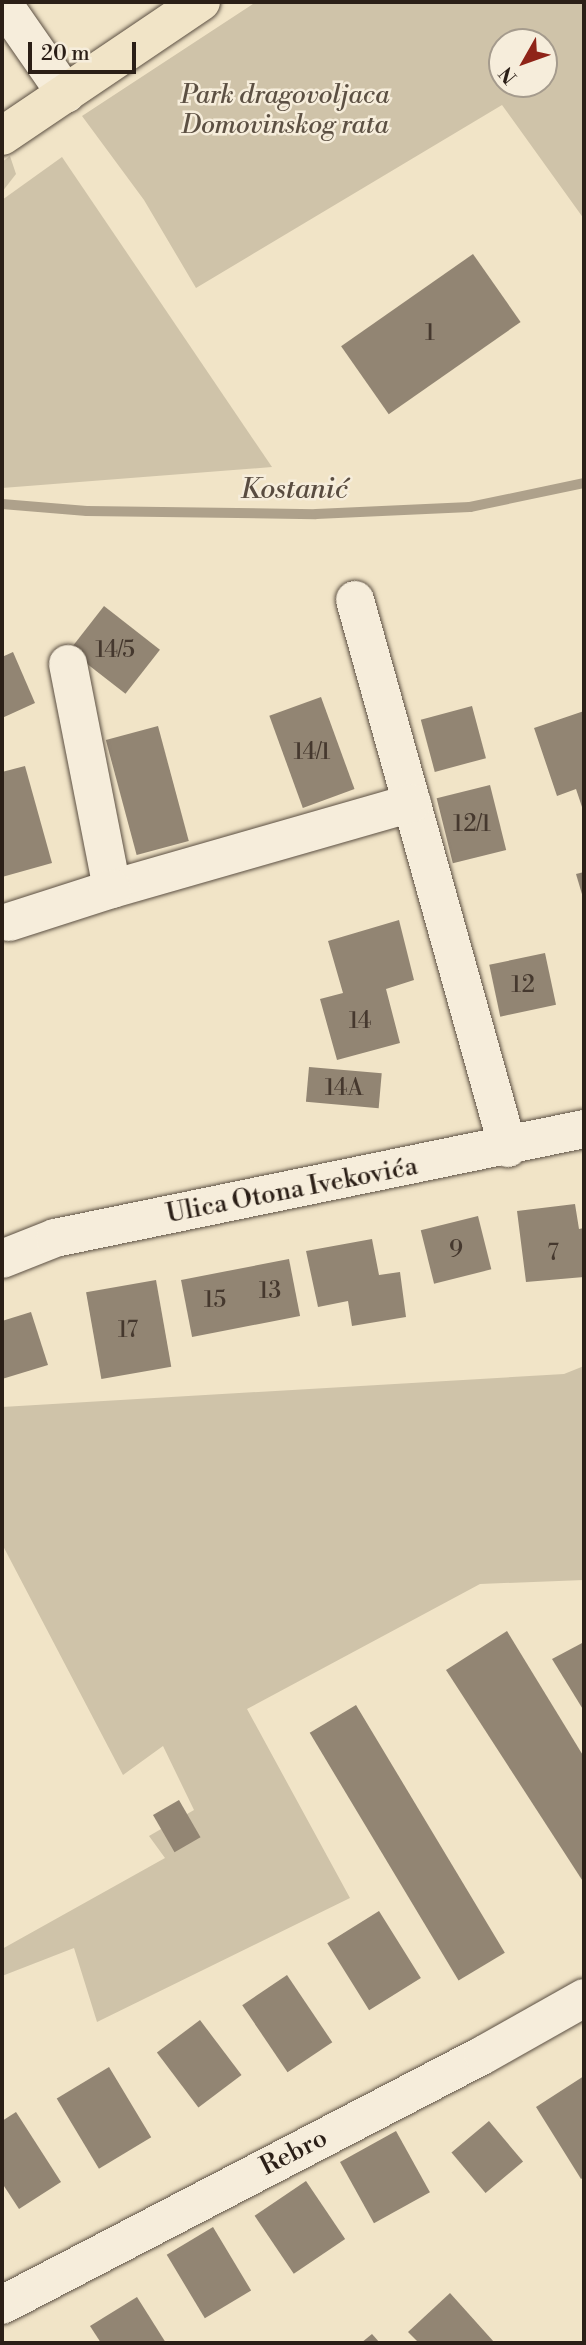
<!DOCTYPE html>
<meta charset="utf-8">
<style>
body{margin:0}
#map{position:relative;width:586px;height:2345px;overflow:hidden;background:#f1e4c7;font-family:"Libre Bodoni",serif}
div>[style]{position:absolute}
.green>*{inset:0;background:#cfc3a9}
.stream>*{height:10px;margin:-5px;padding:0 5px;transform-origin:5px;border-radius:5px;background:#aea18b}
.building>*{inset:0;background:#928573;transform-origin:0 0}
.roads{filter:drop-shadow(0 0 2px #5c5043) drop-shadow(0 0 2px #5c5043)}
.minor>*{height:38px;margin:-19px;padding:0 19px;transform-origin:19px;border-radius:19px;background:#f6eddb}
.major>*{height:38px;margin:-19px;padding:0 19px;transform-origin:19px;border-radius:19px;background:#f1e4c7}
span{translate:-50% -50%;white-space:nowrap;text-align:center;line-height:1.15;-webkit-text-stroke:5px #f6eddb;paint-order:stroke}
.number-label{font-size:23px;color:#45382e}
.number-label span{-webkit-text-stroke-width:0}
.park-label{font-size:26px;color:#5c5043;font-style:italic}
.street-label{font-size:26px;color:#2b1f17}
.water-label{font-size:28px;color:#594c40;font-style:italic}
.frame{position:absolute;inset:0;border:4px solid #2b1f17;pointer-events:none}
.north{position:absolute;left:488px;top:28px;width:70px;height:70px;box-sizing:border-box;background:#f6eddb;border:2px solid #a59b8d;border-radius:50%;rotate:230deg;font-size:19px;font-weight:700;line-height:28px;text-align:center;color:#2b1f17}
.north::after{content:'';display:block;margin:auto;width:24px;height:32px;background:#8f2418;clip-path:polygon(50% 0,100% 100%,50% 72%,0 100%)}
.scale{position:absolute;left:28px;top:42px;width:108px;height:32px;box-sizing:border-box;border:4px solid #2b1f17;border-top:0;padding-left:9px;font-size:21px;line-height:24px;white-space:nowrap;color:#2b1f17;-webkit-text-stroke:5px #f6eddb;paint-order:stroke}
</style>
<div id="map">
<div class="green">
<i style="clip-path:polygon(evenodd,256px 2px,584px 2px,584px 219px,502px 105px,196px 288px,144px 200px,82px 116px,256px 2px,502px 42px,544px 42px,544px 84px,502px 84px,502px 42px)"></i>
<i style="clip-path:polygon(10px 156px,16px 174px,2px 192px,2px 162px)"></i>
<i style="clip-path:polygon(62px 157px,272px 467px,2px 488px,2px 200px)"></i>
<i style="clip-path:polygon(584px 1366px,584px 1580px,480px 1584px,247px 1709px,350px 1898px,97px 2022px,74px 1948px,2px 1976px,2px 1949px,165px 1858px,149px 1836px,194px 1810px,163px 1746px,123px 1775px,2px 1544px,2px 1407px,564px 1374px)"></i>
</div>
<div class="stream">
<i style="left:2px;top:504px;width:85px;rotate:4.7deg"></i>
<i style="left:87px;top:511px;width:229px;rotate:0.8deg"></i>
<i style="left:316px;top:514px;width:154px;rotate:-2.6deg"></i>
<i style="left:470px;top:507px;width:116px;rotate:-11.9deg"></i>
</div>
<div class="building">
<i style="left:473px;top:254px;width:83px;height:161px;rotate:55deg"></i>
<i style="left:104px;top:606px;width:71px;height:56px;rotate:38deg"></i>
<i style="clip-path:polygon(13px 652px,35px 703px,2px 718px,2px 657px)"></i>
<i style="left:321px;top:697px;width:98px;height:55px;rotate:70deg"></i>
<i style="left:472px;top:706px;width:54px;height:53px;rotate:75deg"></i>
<i style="clip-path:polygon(584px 711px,584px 813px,576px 789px,557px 796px,534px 728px)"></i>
<i style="left:158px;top:726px;width:119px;height:54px;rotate:75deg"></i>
<i style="clip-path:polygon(25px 766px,52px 863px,2px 877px,2px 772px)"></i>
<i style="left:490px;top:785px;width:67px;height:55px;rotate:76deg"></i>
<i style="clip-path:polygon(584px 872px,584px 901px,576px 874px)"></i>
<i style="clip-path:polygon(399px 920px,414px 980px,386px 989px,400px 1043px,337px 1060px,320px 999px,343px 993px,328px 941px)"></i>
<i style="left:545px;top:953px;width:53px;height:57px;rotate:78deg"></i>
<i style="left:309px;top:1067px;width:73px;height:35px;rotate:5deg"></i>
<i style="clip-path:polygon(575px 1204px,579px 1229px,584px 1228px,584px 1277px,526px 1282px,517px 1211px)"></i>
<i style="left:478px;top:1216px;width:55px;height:59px;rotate:76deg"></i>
<i style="clip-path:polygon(372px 1239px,379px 1275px,400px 1272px,406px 1317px,352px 1326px,348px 1301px,318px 1307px,306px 1251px)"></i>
<i style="left:289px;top:1259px;width:58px;height:110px;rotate:79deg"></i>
<i style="left:156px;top:1280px;width:88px;height:71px;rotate:80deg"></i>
<i style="clip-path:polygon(31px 1312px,48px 1365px,2px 1379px,2px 1321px)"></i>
<i style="clip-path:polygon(507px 1631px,584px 1757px,584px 1883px,446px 1670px)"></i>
<i style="clip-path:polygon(584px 1642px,584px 1711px,552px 1659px)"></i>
<i style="left:356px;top:1705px;width:289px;height:54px;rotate:59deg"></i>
<i style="left:179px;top:1800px;width:43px;height:30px;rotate:60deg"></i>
<i style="left:379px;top:1911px;width:79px;height:61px;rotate:58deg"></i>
<i style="left:287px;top:1975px;width:81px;height:54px;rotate:56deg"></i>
<i style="left:200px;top:2020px;width:69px;height:54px;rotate:53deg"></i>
<i style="left:109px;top:2067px;width:82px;height:61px;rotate:59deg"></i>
<i style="clip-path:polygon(584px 2076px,584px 2177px,581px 2179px,536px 2107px)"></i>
<i style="clip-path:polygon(16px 2112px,61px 2182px,19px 2209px,2px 2183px,2px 2121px)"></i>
<i style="left:489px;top:2121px;width:53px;height:49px;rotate:50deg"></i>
<i style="left:396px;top:2131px;width:70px;height:64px;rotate:61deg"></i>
<i style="left:306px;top:2181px;width:70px;height:62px;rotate:56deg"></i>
<i style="left:213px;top:2227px;width:74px;height:54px;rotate:59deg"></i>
<i style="clip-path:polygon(450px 2293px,494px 2342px,493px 2343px,419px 2343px,408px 2332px)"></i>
<i style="clip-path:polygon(137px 2297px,166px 2343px,101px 2343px,90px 2326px)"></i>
<i style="clip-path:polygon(372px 2334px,380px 2343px,361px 2343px)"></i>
</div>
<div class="roads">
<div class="minor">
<i style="left:2px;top:2px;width:112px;rotate:55.2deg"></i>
<i style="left:355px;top:600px;width:569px;rotate:74.4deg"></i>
<i style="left:68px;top:664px;width:229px;rotate:78.9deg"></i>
<i style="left:112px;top:889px;width:312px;rotate:-16deg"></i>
<i style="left:9px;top:922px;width:108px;rotate:-17.8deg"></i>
<i style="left:2px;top:1259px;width:57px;rotate:-21.6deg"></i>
<i style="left:55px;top:1238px;width:540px;rotate:-11.64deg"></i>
<i style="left:2px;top:2305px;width:542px;rotate:-27.46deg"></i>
<i style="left:483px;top:2055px;width:116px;rotate:-29.4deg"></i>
</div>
<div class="major">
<i style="left:2px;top:136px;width:240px;rotate:-34deg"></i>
</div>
</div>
<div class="number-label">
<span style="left:430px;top:333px">1</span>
<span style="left:115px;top:650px">14/5</span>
<span style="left:312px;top:752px">14/1</span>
<span style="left:472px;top:824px">12/1</span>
<span style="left:523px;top:985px">12</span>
<span style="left:360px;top:1021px">14</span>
<span style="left:344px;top:1088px">14A</span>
<span style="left:456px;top:1250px">9</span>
<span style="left:553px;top:1253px">7</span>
<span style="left:270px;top:1291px">13</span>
<span style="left:215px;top:1300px">15</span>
<span style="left:128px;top:1330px">17</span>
</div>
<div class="park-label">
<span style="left:285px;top:111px">Park dragovoljaca<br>Domovinskog rata</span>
</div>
<div class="street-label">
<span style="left:292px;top:1191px;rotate:-11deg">Ulica Otona Ivekovića</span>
<span style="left:294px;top:2153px;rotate:-27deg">Rebro</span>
</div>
<div class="water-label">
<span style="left:294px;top:490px">Kostanić</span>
</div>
<div class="frame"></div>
<div class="north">N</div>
<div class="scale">20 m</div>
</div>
